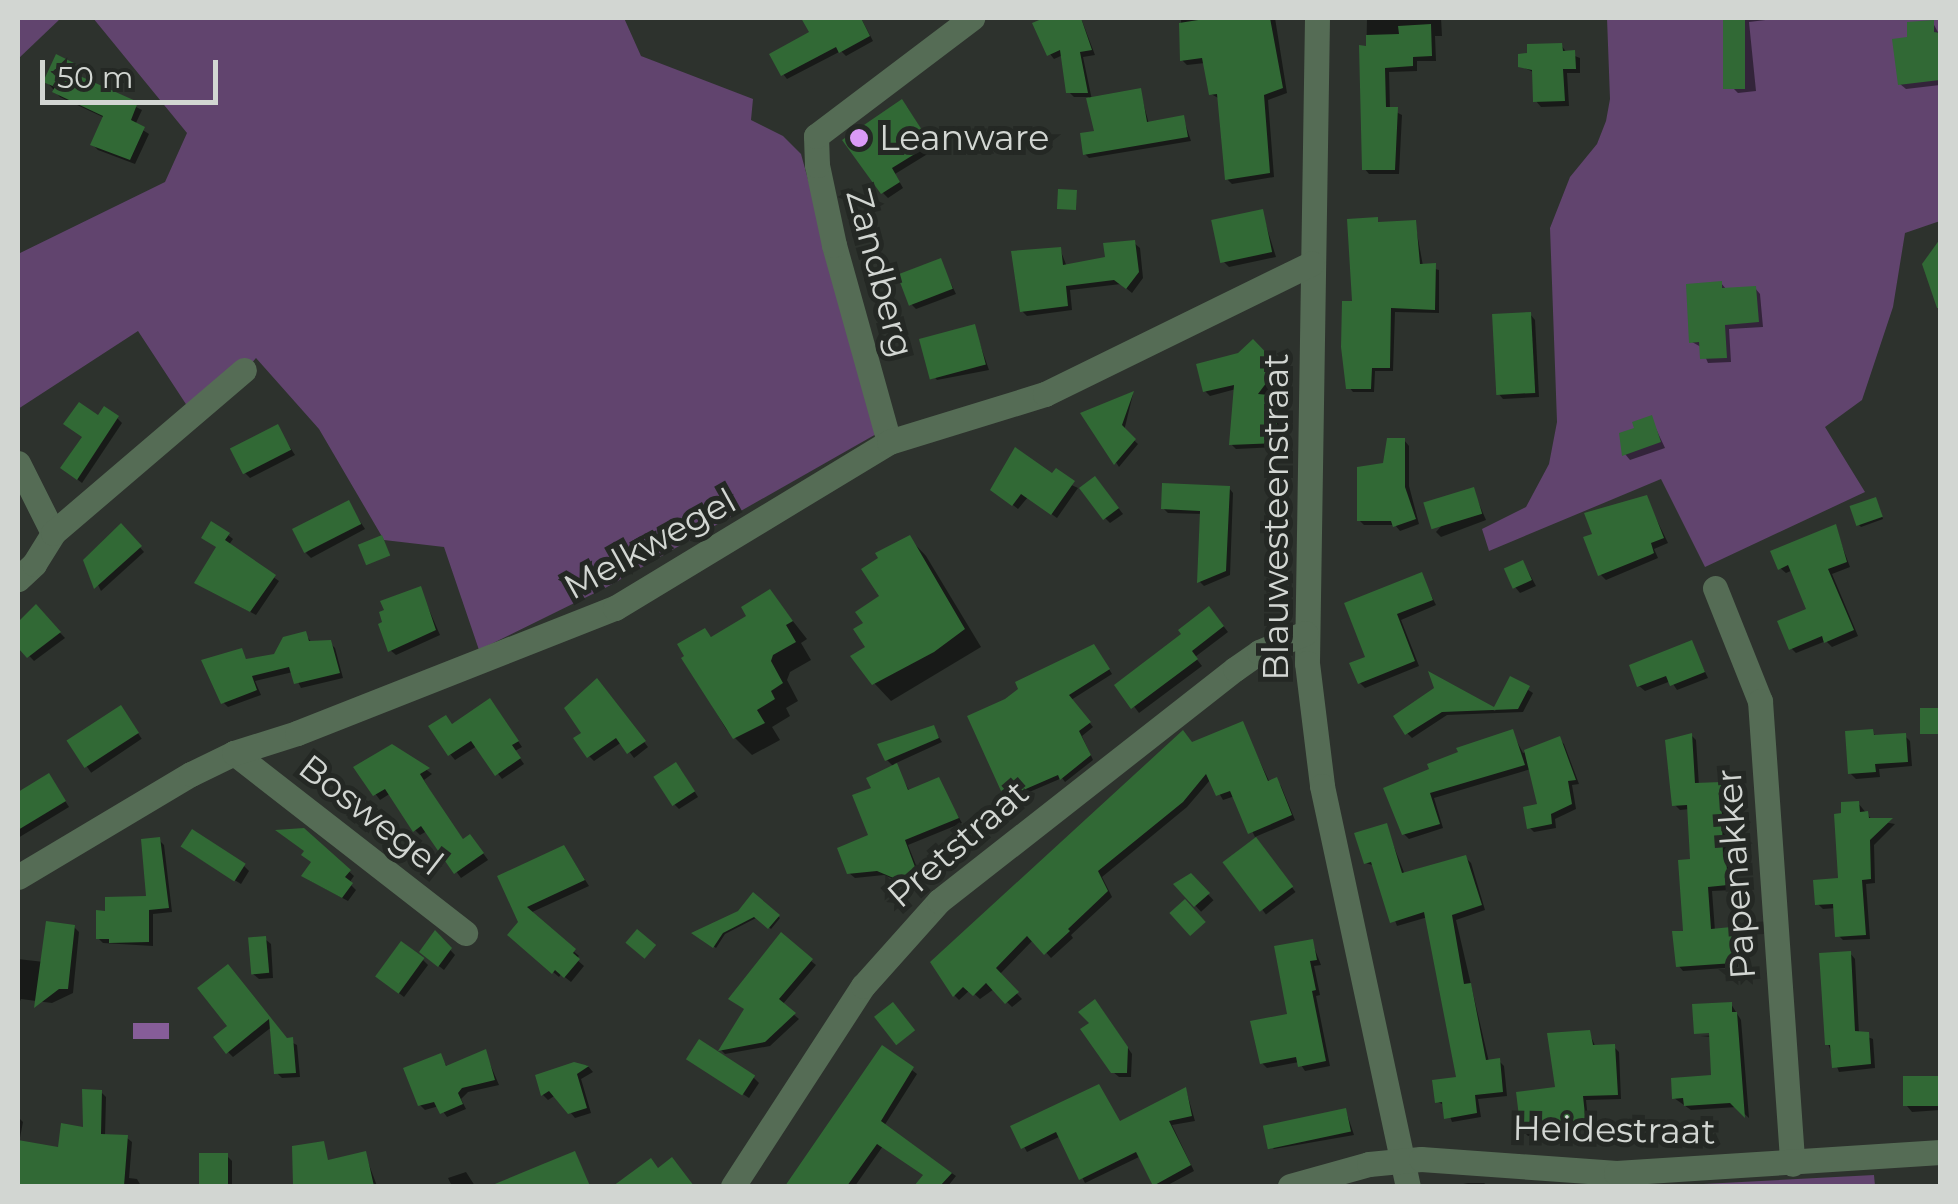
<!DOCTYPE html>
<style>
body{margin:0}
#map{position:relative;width:1958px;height:1204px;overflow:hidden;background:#2d322d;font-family:Montserrat,sans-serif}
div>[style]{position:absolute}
.green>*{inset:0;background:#61446e}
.water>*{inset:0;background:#865d98;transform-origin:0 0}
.shadow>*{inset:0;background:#0007;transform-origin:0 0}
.building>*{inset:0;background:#316935;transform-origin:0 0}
.minor>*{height:25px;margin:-12.5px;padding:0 12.5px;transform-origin:12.5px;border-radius:12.5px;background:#556c55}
.dots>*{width:28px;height:28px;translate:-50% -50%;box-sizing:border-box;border:5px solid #242824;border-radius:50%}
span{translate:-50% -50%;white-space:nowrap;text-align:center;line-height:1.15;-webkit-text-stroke:10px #242824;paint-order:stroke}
.poi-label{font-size:35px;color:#d2d6d2}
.left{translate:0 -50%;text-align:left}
.street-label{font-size:35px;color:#d2d6d2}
.frame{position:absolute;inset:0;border:20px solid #d2d6d2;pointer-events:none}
.scale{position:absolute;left:40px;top:60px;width:178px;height:45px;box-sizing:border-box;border:5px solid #d2d6d2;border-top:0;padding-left:12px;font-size:30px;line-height:35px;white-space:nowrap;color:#d2d6d2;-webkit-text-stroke:8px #242824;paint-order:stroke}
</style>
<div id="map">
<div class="green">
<i style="clip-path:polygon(18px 18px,61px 18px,18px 59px)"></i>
<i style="clip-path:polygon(93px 18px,624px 18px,641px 56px,753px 99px,751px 120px,783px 136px,801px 154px,878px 433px,607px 587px,479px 650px,444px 547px,384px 540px,319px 429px,256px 358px,199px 424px,138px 331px,18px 409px,18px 254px,165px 182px,187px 133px)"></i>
<i style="clip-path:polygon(1607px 18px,1940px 18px,1940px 221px,1905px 233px,1893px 307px,1862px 400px,1825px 427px,1865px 492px,1705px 567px,1661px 479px,1489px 551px,1482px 529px,1526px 507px,1549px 464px,1557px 422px,1550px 228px,1570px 177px,1597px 144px,1606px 121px,1610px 99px)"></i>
<i style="clip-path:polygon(1874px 1175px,1875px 1186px,1703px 1184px)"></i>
</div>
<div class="water">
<i style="left:169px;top:1023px;width:16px;height:36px;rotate:90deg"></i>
</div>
<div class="shadow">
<i style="clip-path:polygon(804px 18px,861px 18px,873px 41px,846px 56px,841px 51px,787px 79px,783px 74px,812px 32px)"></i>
<i style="clip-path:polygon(1050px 18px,1081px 18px,1095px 55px,1083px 57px,1092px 100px,1140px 91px,1149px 124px,1183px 117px,1191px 141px,1089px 158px,1085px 154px,1097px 133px,1089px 97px,1074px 97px,1069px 92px,1063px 55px,1054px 59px,1050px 54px,1035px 25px)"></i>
<i style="clip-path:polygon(1181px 18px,1275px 18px,1287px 93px,1268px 100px,1274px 177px,1232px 184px,1227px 179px,1220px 99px,1211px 94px,1205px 63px,1187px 65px,1182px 60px)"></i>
<i style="clip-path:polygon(1367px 18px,1441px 18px,1442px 36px,1435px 36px,1436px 61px,1417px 61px,1417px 71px,1389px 72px,1390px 109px,1402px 115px,1399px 174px,1369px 174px,1364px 168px)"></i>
<i style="clip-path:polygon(1725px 18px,1782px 18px,1749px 22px,1756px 91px,1738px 93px,1733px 88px)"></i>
<i style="clip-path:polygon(1933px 23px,1940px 36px,1940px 85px,1906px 89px,1900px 84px,1910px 40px)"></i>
<i style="clip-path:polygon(1561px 45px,1567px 53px,1580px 58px,1580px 73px,1567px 73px,1569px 106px,1541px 107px,1536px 101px,1535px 73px,1521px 66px)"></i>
<i style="clip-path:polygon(74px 66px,80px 71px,78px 78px,142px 110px,135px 125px,149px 134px,135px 164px,98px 150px,93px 145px,105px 118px,60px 97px,46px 81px)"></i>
<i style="clip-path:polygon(907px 107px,934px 150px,895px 174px,903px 188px,888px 198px,883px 193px)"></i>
<i style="clip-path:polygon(1262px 212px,1276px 257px,1229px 267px,1224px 262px)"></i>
<i style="clip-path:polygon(1415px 222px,1423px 266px,1439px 270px,1439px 313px,1395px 312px,1393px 371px,1375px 371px,1374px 392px,1353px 392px,1349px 387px,1355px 304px)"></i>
<i style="clip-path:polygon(1134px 243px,1140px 248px,1143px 278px,1132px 293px,1121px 284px,1070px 290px,1072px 310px,1027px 316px,1022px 311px,1060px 249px,1067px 267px,1108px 259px)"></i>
<i style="clip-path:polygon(940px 261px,956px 294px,916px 309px,911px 304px)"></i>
<i style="clip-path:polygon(1721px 283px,1726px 289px,1755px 288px,1760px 294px,1763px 327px,1729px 329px,1731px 362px,1708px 363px,1701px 347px,1692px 342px)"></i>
<i style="clip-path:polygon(1530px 314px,1535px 320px,1539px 397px,1503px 399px,1498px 393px)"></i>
<i style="clip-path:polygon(974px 327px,989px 370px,937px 380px,932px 374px)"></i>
<i style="clip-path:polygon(1253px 342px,1282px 372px,1263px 397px,1282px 403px,1279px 447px,1236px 449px,1231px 444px,1236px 389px,1210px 396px,1205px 391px)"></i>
<i style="clip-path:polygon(1133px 394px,1124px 431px,1138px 444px,1119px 467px,1084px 414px)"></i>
<i style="clip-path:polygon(99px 418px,117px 418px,122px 423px,82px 483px,68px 472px)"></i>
<i style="clip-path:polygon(1651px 418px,1665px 448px,1630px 460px,1625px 454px,1637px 430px)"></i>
<i style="clip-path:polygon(277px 427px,295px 455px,250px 478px,245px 473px)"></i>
<i style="clip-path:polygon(1404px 440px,1409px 446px,1409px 486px,1419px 524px,1400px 531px,1395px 525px,1364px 525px,1359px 520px,1385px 465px)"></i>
<i style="clip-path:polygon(1052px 476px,1078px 488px,1057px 518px,1028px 497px,1018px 509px,999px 494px)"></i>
<i style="clip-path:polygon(1100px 484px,1123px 514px,1110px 523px,1105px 518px)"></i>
<i style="clip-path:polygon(1229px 488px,1233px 493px,1230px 575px,1204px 586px,1200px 582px,1203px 514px,1168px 513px,1163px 508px)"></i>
<i style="clip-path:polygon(1473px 490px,1486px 520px,1441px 537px,1436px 532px)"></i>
<i style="clip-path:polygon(1646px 498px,1668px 543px,1654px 549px,1658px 558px,1606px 580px,1600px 574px)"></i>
<i style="clip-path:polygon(1877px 502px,1883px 519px,1861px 527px,1859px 525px)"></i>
<i style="clip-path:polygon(348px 503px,365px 529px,311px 558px,306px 553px)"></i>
<i style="clip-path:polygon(121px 526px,144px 552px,101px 591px,86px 561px)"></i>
<i style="clip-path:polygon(1835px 527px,1850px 567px,1832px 574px,1858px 636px,1832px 647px,1826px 641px,1796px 653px,1791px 648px,1810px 610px,1793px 570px,1786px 573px,1780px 568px)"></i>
<i style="clip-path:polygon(228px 535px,233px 539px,228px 546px,279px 581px,256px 615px,197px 583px)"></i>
<i style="clip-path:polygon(909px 538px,926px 556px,981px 647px,891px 701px,874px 683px,868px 648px,882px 597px)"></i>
<i style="clip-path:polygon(1523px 562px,1536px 586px,1520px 593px,1515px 587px)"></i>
<i style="clip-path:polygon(1421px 575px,1436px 605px,1401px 620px,1419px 666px,1365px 688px,1360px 683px,1369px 658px)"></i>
<i style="clip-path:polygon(420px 589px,440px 635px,396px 655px,390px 650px)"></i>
<i style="clip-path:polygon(770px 592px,807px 639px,801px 643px,811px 660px,790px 672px,787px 680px,798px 701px,786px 708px,790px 716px,772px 727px,780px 740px,752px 755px,726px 729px,684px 658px,705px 631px,713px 639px,750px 617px)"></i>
<i style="clip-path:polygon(36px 608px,65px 638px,34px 661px,18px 644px,18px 625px)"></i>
<i style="clip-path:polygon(1214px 614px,1228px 632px,1195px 657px,1202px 666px,1139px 713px,1118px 685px)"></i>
<i style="clip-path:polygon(305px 634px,312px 643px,330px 643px,335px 648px,343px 678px,301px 688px,293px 672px,255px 681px,261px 695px,228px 707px,223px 702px,241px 651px,248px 662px,275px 657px)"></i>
<i style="clip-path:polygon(1691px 643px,1708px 678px,1677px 690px,1671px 681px,1645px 691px,1639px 686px)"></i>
<i style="clip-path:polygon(1098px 651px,1112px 674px,1071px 700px,1093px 727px,1082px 736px,1093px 760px,1065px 782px,1062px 778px,1020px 796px,1016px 790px,1007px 794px,1003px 790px)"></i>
<i style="clip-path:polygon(1433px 676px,1495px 711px,1511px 679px,1533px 693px,1523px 712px,1447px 715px,1412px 738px,1407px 733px,1437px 689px)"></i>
<i style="clip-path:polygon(602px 687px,648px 747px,634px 758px,622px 742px,594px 761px,589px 756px,584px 733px)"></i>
<i style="clip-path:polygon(495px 706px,522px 747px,515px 751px,524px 764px,502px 779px,477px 746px,455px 760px,450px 754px,452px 726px)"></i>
<i style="left:121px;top:708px;width:37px;height:61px;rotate:56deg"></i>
<i style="clip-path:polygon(1242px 724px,1270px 783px,1276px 780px,1281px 786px,1295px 820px,1255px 837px,1235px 796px,1223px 800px,1211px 779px,1187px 807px,1102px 877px,1112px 897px,1071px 935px,1073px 938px,1051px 958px,1034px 939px,999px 975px,1022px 999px,1012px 1007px,994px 989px,980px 999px,970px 990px,959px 1000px,955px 996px,933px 963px,1193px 745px)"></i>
<i style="clip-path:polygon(933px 728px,942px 742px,894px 764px,910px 792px,938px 780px,962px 823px,908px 845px,927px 893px,884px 875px,855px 878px,849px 873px,871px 836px,874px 790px,894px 767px,887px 760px)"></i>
<i style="clip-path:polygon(1512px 732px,1523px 753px,1559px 739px,1564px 744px,1579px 784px,1572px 785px,1576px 809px,1555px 819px,1556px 828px,1534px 832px,1529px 827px,1540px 806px,1531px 769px,1434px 798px,1443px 828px,1409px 839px,1404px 834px,1386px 789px)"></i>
<i style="clip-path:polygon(1872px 732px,1878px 738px,1905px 736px,1910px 741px,1912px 766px,1879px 769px,1880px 777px,1856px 779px,1850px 773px)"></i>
<i style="clip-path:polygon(1691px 735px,1696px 740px,1699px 786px,1720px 785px,1725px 790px,1727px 861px,1732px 890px,1712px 891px,1715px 931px,1730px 930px,1735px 935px,1738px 967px,1683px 971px,1678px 965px,1693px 861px,1690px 809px,1680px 810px,1675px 805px)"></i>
<i style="clip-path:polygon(399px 749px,432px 774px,424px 780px,434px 798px,464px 841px,475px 842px,488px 860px,461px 878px,427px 831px,420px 835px,415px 830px,391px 793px,380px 800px,356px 768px)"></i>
<i style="clip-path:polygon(681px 770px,698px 797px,679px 809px,674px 804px)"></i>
<i style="clip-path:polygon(49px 776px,69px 807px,18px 838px,18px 795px)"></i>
<i style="clip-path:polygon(1858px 803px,1872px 820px,1895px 824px,1874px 845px,1875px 883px,1866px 884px,1870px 939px,1843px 940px,1838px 935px,1836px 908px,1823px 909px,1818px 904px,1841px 881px)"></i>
<i style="clip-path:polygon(1386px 826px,1405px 875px,1466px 858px,1471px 863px,1485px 910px,1456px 920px,1489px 1062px,1499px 1061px,1504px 1066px,1507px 1096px,1478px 1099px,1481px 1117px,1452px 1122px,1446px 1106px,1438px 1102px,1459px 1079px,1428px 917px,1397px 926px,1375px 866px,1366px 863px)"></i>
<i style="clip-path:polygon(303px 830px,354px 876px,349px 883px,356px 890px,348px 901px,309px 880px,314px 863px)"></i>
<i style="clip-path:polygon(159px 840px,164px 845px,172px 912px,153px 914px,153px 946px,103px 943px,98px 938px,148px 899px)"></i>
<i style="left:1260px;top:845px;width:59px;height:37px;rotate:53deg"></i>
<i style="clip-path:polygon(189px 852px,244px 866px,249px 871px,241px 884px)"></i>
<i style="clip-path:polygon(568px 853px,589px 886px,530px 913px,579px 956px,576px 959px,584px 966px,571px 982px,561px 974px,559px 977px,515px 940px,521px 922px,500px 878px)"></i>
<i style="left:1191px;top:876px;width:33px;height:17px;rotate:47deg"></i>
<i style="clip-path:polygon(753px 896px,780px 918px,771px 929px,758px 917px,725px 934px,716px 948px,696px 933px,739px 913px)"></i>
<i style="clip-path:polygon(74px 927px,79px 932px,73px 993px,52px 1003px,21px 999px,18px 1005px,18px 959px,44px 962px)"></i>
<i style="clip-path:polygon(435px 934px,455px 955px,444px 970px,427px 957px)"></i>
<i style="clip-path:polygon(265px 939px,271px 944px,273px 978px,259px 979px,253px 974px)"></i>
<i style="clip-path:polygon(1312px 942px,1321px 965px,1314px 966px,1320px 995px,1316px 996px,1330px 1066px,1305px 1071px,1299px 1062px,1267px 1068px,1262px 1063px,1289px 1016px)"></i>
<i style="clip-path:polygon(1850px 953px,1855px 959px,1859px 1034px,1873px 1039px,1875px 1068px,1839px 1072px,1828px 1044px)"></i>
<i style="clip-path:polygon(423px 960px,428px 965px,404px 997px,383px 981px)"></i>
<i style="clip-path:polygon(811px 961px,816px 965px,782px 1005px,799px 1019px,770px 1046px,725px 1054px,721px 1050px)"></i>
<i style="clip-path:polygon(227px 968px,287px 1040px,297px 1045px,300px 1077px,282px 1078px,277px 1073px,273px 1026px,233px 1057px,228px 1052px)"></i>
<i style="clip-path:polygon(1731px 1004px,1741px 1020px,1749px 1118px,1737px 1107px,1691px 1110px,1674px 1098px,1713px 1077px,1712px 1037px,1700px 1036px,1722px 1035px)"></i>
<i style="clip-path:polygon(1100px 1007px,1132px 1054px,1131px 1077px,1119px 1077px,1113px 1072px,1092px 1023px)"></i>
<i style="clip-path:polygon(1589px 1032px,1596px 1048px,1614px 1047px,1619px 1052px,1621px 1099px,1586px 1100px,1589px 1128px,1528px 1136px,1524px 1132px,1558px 1089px)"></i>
<i style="clip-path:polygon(883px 1048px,917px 1074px,884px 1126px,956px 1176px,948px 1186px,918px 1186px,925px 1175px,883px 1146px,855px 1186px,790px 1186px)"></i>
<i style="clip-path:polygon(485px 1052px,499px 1085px,468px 1092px,461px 1099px,466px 1109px,447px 1117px,439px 1106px,425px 1110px,420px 1105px,440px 1056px,448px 1068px)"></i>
<i style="clip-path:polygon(1938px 1052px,1940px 1052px,1940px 1110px,1912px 1112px,1907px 1106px,1939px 1079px)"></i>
<i style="clip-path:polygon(695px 1063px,753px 1077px,759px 1083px,749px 1098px)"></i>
<i style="clip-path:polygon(587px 1065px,593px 1072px,581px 1079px,591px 1113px,575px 1118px,556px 1095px,548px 1100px,543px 1095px,538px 1077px)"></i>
<i style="clip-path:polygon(1186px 1090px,1195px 1121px,1172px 1125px,1194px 1171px,1166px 1186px,1156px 1186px,1141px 1156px,1085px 1183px,1061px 1136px,1027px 1152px,1013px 1127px,1121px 1123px)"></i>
<i style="clip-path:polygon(101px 1092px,106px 1097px,105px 1136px,127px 1138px,132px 1142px,129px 1178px,137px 1179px,141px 1186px,18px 1186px,18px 1117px,23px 1122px,19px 1143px,60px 1150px,85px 1130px)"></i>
<i style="clip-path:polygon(1346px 1111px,1354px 1135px,1274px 1149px,1269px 1144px)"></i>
<i style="clip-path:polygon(365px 1154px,377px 1186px,333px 1186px,326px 1163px)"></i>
<i style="clip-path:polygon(202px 1156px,227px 1156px,232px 1161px,232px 1186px,202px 1186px)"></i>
<i style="clip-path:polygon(466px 1172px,475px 1186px,444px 1186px,451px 1184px,448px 1178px)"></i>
<i style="clip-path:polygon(1468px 1183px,1484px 1183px,1488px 1186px,1453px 1186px)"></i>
</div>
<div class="building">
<i style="clip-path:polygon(801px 18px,861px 18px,870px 36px,839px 53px,836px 47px,781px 76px,769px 54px,809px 32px)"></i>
<i style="clip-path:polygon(1044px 18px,1081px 18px,1092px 50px,1080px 52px,1088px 93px,1066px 93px,1060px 50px,1047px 56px,1032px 23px)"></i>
<i style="clip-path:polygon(1211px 18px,1270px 18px,1283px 88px,1264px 95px,1270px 173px,1225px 180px,1217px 94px,1209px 95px,1202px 58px,1180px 61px,1179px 23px)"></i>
<i style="left:1723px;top:18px;width:22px;height:71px"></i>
<i style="clip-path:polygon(1934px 20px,1934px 32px,1940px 33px,1940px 80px,1898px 85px,1892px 39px,1907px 37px,1907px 22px)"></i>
<i style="clip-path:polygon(1431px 24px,1432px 56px,1413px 57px,1413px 66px,1385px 68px,1386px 107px,1398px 107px,1395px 170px,1362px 170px,1359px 45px,1366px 46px,1366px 35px,1399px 34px,1398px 26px)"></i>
<i style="clip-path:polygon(1562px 43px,1563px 51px,1575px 50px,1576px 69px,1563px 69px,1565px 101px,1533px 102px,1532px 70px,1518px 67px,1518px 54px,1527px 53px,1527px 44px)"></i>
<i style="clip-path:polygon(56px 54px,76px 64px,73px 73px,138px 102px,131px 120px,145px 127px,130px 160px,90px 145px,103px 116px,52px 92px,55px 87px,43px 82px)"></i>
<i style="clip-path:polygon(1141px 88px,1147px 122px,1184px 115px,1188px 137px,1083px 155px,1080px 133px,1094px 131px,1086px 98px)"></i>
<i style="clip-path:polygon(902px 99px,931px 144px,892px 168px,900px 182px,881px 194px,842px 140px)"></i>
<i style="left:1058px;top:189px;width:19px;height:20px;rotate:3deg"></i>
<i style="left:1263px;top:209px;width:44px;height:53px;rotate:78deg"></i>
<i style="clip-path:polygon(1378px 217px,1378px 222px,1416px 220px,1420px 264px,1436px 263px,1435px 310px,1391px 308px,1390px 368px,1372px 368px,1371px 389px,1346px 389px,1341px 347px,1342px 301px,1352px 301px,1347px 219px)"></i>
<i style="clip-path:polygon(1940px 239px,1940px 308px,1937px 308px,1922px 264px)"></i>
<i style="clip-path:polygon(1135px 240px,1139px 272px,1126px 289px,1114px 280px,1066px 286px,1068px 306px,1020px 312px,1011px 251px,1061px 247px,1063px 265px,1105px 257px,1103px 243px)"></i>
<i style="left:941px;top:258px;width:33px;height:47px;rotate:69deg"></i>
<i style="clip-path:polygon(1722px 281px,1722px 288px,1756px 286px,1759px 322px,1725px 325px,1727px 358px,1700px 359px,1699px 342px,1689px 343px,1686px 284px)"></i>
<i style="left:1531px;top:312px;width:81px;height:39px;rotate:87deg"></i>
<i style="left:975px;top:324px;width:42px;height:58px;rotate:75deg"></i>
<i style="clip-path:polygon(1253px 339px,1279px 366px,1258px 394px,1279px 396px,1275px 443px,1229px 445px,1234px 385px,1203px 392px,1196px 364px,1238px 353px)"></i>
<i style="clip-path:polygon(1134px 391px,1122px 425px,1136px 439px,1114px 465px,1080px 413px)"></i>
<i style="clip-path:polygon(79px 402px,98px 415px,104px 406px,119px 416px,77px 480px,60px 468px,82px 437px,63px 424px)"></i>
<i style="clip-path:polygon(1652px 415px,1661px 442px,1622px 456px,1619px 433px,1634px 428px,1632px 422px)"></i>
<i style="left:278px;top:424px;width:29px;height:54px;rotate:63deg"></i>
<i style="clip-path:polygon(1387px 438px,1405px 438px,1405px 487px,1416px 519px,1393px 527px,1391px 521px,1357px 521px,1357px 467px,1383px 463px)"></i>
<i style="clip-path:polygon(1015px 447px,1052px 473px,1056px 468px,1075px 481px,1051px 515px,1021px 494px,1012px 506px,990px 490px)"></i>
<i style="left:1095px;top:476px;width:40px;height:20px;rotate:53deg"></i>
<i style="clip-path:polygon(1162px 483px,1230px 486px,1226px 571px,1197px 583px,1200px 511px,1161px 509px)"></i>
<i style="left:1474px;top:487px;width:28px;height:53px;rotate:73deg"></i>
<i style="clip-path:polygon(1647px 495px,1664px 538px,1651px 543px,1654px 553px,1650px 555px,1598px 576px,1583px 537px,1592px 534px,1584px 513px)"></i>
<i style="left:1876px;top:497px;width:21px;height:28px;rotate:71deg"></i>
<i style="left:349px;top:500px;width:27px;height:64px;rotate:63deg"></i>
<i style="clip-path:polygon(211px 521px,230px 533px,225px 540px,276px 575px,250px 612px,194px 583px,216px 547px,201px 538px)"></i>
<i style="clip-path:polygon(121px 523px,142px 546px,94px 589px,83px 560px)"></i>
<i style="clip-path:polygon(1836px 524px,1847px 562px,1828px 569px,1854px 630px,1824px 643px,1822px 636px,1789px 650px,1777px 621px,1806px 609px,1788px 565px,1778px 570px,1770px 551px)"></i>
<i style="left:382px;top:535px;width:22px;height:26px;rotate:68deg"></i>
<i style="clip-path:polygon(910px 535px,965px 629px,934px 652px,872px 685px,850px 656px,865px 647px,853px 629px,863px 623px,855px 612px,879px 596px,861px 569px,878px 558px,875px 553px)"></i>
<i style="left:1523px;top:560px;width:22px;height:21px;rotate:66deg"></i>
<i style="clip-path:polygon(1422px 572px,1433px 600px,1397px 614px,1415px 661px,1358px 684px,1349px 663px,1365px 657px,1344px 603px)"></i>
<i style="clip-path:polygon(421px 586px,436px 630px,388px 652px,378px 624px,382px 622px,379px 612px,384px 610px,380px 601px)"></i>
<i style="clip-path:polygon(770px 589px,793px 621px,786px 625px,796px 642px,773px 655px,771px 661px,783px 683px,771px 691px,775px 699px,757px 710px,765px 723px,733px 739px,681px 658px,684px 656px,677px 644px,705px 628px,711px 637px,746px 616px,741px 607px)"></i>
<i style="clip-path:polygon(36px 604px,61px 632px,27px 658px,18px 648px,18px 622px)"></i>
<i style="clip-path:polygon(1209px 606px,1224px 626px,1192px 651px,1198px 659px,1131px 709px,1114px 685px,1181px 634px,1178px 630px)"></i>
<i style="clip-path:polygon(306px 631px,309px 641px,331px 640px,340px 673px,294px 684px,289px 667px,252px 676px,257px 690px,221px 704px,201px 660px,242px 648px,246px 659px,274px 654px,283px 637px)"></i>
<i style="clip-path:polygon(1692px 640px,1705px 672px,1670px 686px,1666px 676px,1637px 687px,1629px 665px)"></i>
<i style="clip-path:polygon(1094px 644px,1110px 669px,1069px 695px,1091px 722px,1079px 731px,1091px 755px,1060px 780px,1058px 775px,1014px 794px,1011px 787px,1001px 791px,967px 716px,1005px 699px,1018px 689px,1015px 682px)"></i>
<i style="clip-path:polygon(1428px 671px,1494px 707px,1510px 676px,1530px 686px,1518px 709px,1442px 712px,1405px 735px,1393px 716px,1434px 688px)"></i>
<i style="clip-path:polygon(597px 678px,646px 741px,627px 754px,616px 738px,587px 758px,573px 738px,581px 733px,564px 708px)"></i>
<i style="clip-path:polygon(490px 698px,519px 741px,512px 745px,521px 758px,495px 776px,471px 741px,448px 756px,428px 726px,446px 715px,452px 724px)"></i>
<i style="left:121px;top:705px;width:33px;height:65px;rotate:57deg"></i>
<i style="left:1940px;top:708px;width:26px;height:20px;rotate:90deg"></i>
<i style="clip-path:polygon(1243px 721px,1268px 781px,1277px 777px,1292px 815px,1248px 834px,1230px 791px,1216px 796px,1206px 774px,1183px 802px,1098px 871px,1108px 891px,1068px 929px,1070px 931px,1044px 955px,1027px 936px,996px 968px,1019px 992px,1005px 1004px,986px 983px,973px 996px,963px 987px,953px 997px,930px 962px,1183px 730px,1192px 742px)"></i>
<i style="clip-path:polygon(934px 725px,939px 738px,885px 761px,877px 744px)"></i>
<i style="clip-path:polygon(1513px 729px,1525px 765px,1430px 793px,1440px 824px,1402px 835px,1383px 788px,1429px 769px,1427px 764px,1458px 752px,1456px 748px)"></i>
<i style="clip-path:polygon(1873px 729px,1874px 735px,1906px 733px,1908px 762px,1875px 764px,1876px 772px,1848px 774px,1845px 731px)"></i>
<i style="clip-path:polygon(1692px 733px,1695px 783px,1721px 782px,1723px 857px,1726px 857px,1728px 885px,1708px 887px,1711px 929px,1731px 927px,1734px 963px,1676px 967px,1672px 931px,1683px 931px,1678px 860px,1690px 859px,1687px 805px,1672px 806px,1665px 740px)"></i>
<i style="clip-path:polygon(1560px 736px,1576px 780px,1568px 781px,1572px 804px,1551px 814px,1552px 824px,1527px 829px,1523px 807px,1537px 804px,1524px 750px)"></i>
<i style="clip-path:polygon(392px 744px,430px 768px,420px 774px,430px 790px,463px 839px,470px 834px,484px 853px,454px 874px,421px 826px,413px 832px,385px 789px,373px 796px,353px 767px)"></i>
<i style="left:676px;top:762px;width:35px;height:27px;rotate:57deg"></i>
<i style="clip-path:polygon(897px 763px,908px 790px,939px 777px,959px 818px,905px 840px,924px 891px,877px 871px,847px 874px,837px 848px,868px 835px,852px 795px,871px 788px,866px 778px)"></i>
<i style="clip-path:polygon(49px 773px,66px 801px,18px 830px,18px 792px)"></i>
<i style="clip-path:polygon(1859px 801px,1860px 812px,1868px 811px,1869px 818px,1893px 818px,1870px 840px,1871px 879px,1862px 880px,1866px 935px,1835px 937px,1833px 904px,1815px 905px,1813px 880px,1838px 878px,1834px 814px,1841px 813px,1841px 802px)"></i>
<i style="clip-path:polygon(1387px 823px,1402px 873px,1466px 855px,1482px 905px,1452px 915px,1464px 984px,1471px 983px,1486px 1060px,1500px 1058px,1503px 1092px,1475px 1095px,1477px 1113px,1444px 1119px,1442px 1102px,1435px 1103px,1432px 1080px,1456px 1077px,1424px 912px,1390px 923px,1371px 862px,1364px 864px,1354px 833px)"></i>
<i style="clip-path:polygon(304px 828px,351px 870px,345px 877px,353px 883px,342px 898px,301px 876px,311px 862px,301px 855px,304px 851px,275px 830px)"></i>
<i style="left:192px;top:829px;width:64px;height:21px;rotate:33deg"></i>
<i style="clip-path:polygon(160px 837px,169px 908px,149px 910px,149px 942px,109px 943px,109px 939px,96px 939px,96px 910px,105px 911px,105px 897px,146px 896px,141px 839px)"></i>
<i style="left:1256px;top:837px;width:62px;height:42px;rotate:53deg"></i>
<i style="clip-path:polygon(564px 845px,585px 880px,527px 907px,576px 949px,573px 953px,580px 959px,564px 978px,555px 970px,552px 974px,507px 935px,518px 922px,497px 876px)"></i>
<i style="clip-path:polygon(1191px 873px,1210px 893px,1194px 907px,1173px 884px)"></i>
<i style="clip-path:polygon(753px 892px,780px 915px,768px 929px,754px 917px,723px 933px,713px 948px,691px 933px,738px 911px)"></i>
<i style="left:1185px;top:899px;width:31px;height:21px;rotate:48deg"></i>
<i style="clip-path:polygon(46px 921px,75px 925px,68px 989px,59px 989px,34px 1008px)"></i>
<i style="left:637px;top:929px;width:25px;height:18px;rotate:40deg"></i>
<i style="clip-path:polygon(435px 930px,452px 948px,438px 967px,419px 952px)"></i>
<i style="clip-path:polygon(781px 932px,813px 959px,779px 999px,796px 1013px,765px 1042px,718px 1051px,744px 1009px,728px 999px)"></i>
<i style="left:266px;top:936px;width:37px;height:18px;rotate:85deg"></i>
<i style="clip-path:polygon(1313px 939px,1317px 960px,1310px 961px,1316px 990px,1312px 991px,1326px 1061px,1298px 1067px,1296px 1057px,1260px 1064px,1250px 1021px,1287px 1014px,1274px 946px)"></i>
<i style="left:401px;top:941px;width:29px;height:44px;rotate:36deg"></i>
<i style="clip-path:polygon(1851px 951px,1855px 1031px,1869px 1032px,1871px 1064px,1832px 1068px,1830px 1045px,1825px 1045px,1819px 953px)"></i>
<i style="clip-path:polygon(228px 964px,287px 1038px,293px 1037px,296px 1073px,274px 1074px,269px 1019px,226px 1054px,213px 1037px,227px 1026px,197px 988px)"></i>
<i style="clip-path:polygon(1095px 999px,1128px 1047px,1127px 1073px,1111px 1073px,1080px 1029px,1089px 1023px,1078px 1012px)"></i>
<i style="left:893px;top:1002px;width:36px;height:24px;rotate:52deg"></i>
<i style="clip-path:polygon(1732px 1002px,1732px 1012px,1737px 1012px,1745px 1118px,1730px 1103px,1684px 1106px,1683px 1098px,1672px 1099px,1671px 1078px,1711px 1075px,1709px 1033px,1694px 1034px,1692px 1004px)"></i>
<i style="clip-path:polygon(1590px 1030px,1593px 1045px,1615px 1044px,1618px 1095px,1583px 1096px,1586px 1124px,1521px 1133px,1516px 1092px,1555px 1087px,1547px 1033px)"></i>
<i style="left:699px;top:1039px;width:67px;height:24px;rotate:33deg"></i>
<i style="clip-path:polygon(882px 1045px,914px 1067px,881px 1121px,952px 1173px,940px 1186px,914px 1186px,923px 1175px,877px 1144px,847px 1186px,785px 1186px)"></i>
<i style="clip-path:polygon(486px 1049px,495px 1080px,462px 1088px,458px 1093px,463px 1104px,440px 1114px,434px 1102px,418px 1106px,403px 1068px,441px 1053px,446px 1066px)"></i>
<i style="clip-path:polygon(574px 1062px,589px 1066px,577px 1074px,587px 1108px,568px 1114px,549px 1091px,541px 1096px,535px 1075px)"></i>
<i style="left:1940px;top:1076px;width:30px;height:37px;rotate:90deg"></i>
<i style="clip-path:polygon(1099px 1084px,1120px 1121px,1186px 1087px,1192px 1116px,1169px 1121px,1191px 1165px,1153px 1186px,1136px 1152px,1079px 1180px,1056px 1132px,1021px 1149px,1010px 1126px)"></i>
<i style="clip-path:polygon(82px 1089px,102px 1090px,101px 1134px,128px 1135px,124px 1186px,18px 1186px,18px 1140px,58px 1147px,61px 1123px,83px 1127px)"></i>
<i style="left:1346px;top:1108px;width:24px;height:85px;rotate:78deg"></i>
<i style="clip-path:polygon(324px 1141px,328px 1160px,366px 1151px,374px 1186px,293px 1186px,292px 1146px)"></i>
<i style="clip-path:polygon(575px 1151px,590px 1186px,490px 1186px,543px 1164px)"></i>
<i style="left:199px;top:1153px;width:29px;height:33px"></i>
<i style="clip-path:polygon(672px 1157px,694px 1186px,613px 1186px,651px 1158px,658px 1168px)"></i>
</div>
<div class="minor">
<i style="left:1317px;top:18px;width:645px;rotate:90.89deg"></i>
<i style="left:1307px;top:663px;width:124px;rotate:83deg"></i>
<i style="left:1322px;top:786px;width:409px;rotate:77.9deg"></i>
<i style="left:889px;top:442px;width:205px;rotate:-105.6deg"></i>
<i style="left:834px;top:245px;width:82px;rotate:-102deg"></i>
<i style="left:817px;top:165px;width:29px;rotate:-92deg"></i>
<i style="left:816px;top:136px;width:196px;rotate:-37.1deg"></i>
<i style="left:18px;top:463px;width:78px;rotate:63.4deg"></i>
<i style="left:18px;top:579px;width:22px;rotate:-43deg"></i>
<i style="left:34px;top:564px;width:36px;rotate:-58deg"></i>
<i style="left:53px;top:533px;width:251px;rotate:-40.5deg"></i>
<i style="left:1715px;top:588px;width:122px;rotate:68.3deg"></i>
<i style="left:1760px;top:701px;width:464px;rotate:86deg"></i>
<i style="left:234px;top:753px;width:293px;rotate:37.9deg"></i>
<i style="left:18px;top:877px;width:201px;rotate:-30.8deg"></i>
<i style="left:191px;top:774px;width:48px;rotate:-26deg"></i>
<i style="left:234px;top:753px;width:66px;rotate:-17.6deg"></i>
<i style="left:297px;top:733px;width:342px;rotate:-21.5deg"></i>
<i style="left:615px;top:608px;width:320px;rotate:-31.2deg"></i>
<i style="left:889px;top:442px;width:163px;rotate:-17.1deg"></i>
<i style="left:1045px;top:394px;width:297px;rotate:-26.1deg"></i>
<i style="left:733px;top:1186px;width:239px;rotate:-57deg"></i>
<i style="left:863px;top:986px;width:114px;rotate:-48.2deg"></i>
<i style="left:939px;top:901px;width:376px;rotate:-38.1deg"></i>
<i style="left:1235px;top:669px;width:29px;rotate:-35deg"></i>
<i style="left:1259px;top:652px;width:50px;rotate:-22.4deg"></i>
<i style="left:1290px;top:1186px;width:82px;rotate:-15.6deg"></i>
<i style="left:1369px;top:1164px;width:52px;rotate:-5.5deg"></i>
<i style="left:1421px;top:1159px;width:196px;rotate:4.1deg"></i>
<i style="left:1616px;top:1173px;width:325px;rotate:-3.7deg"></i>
</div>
<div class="dots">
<i style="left:859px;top:138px;background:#da9af6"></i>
</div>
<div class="poi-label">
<span class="left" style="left:879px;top:138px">Leanware</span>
</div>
<div class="street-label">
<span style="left:880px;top:273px;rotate:75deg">Zandberg</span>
<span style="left:1276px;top:517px;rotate:-90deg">Blauwesteenstraat</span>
<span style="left:650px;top:544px;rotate:-29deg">Melkwegel</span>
<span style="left:371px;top:815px;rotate:38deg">Boswegel</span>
<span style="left:958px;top:844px;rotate:-41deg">Pretstraat</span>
<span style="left:1736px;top:874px;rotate:-94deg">Papenakker</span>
<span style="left:1614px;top:1130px;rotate:1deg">Heidestraat</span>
</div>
<div class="frame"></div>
<div class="scale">50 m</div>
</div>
